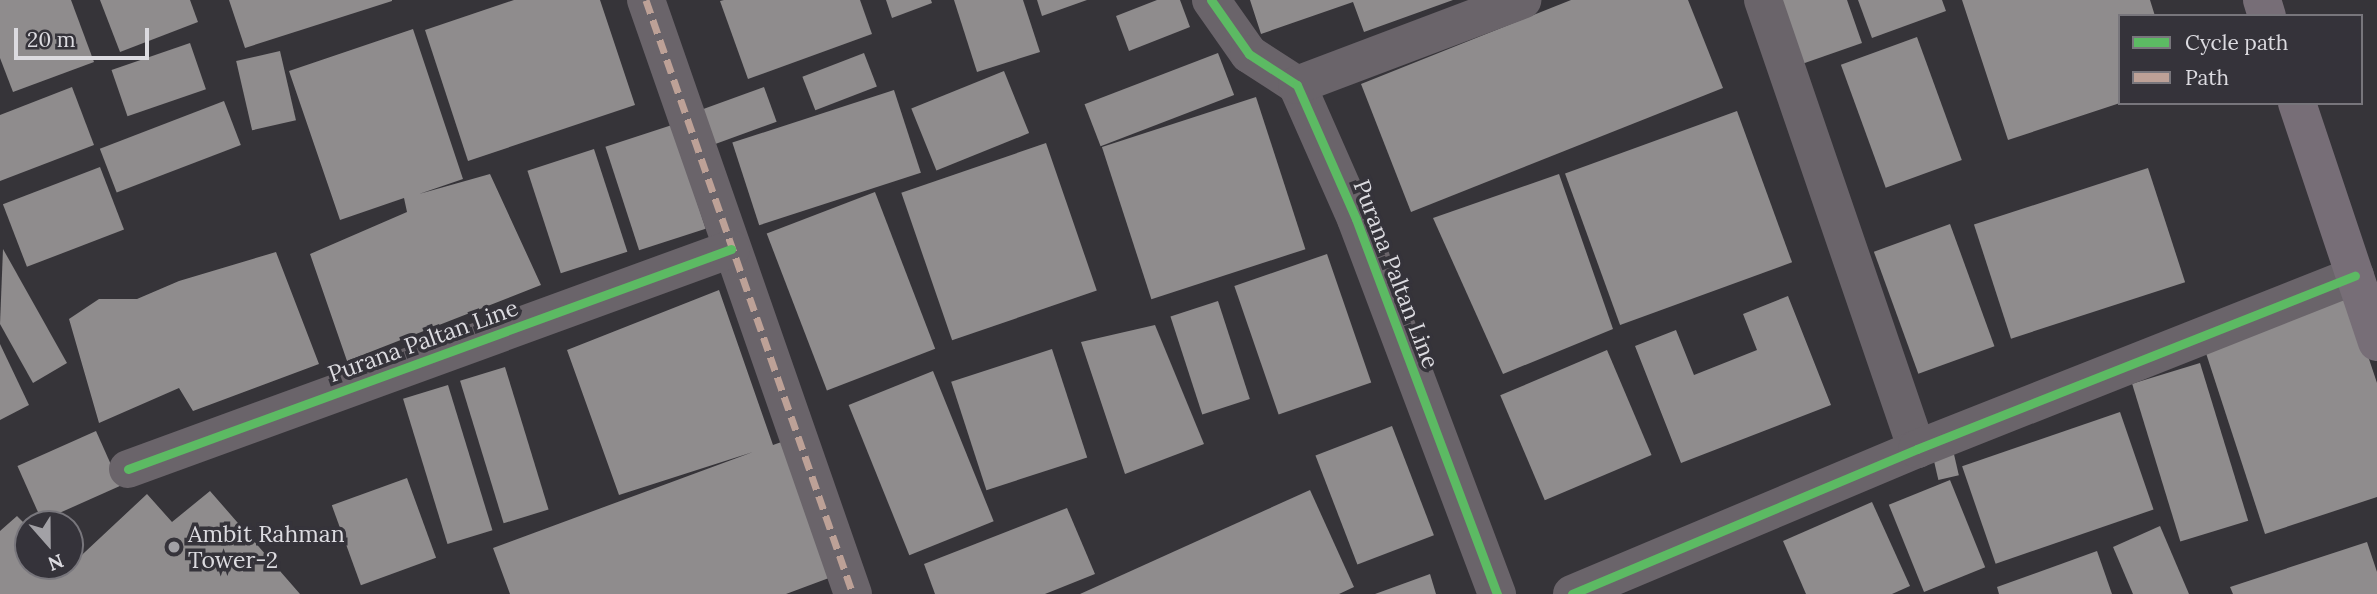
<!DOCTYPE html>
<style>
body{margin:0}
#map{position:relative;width:2377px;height:594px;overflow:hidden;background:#363439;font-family:Lora,serif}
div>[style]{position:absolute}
.building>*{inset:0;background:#8f8c8d;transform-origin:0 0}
.minor>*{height:38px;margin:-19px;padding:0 19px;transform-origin:19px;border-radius:19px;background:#6a646a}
.primary>*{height:38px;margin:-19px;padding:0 19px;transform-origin:19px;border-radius:19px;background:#776e77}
.quiet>*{height:7px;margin-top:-3.5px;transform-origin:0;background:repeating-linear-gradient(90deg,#bda197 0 14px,transparent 0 21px)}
.cycleway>*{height:9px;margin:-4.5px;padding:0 4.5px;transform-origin:4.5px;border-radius:4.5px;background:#5cba63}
.dots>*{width:19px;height:19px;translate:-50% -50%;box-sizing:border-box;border:4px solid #35333a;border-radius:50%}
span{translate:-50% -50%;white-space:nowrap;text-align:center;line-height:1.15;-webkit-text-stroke:7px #35333a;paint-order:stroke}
.street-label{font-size:23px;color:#dcdbe0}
.poi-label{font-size:23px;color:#dcdbe0}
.left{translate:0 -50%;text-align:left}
.legend{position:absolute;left:2118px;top:14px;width:245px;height:91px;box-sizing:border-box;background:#35333a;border:2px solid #78767c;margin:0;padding:9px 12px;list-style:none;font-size:21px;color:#dcdbe0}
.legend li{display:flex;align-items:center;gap:14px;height:35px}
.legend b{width:35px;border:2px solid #78767c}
.north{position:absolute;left:14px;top:510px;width:70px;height:70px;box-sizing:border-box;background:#35333a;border:2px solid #78767c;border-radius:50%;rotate:159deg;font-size:19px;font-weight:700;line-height:28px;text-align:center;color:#dcdbe0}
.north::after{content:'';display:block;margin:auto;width:24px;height:32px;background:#a2a1a6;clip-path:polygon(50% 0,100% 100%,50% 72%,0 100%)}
.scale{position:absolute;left:14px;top:28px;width:135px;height:32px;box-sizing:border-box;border:4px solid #dcdbe0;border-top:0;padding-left:9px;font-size:21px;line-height:24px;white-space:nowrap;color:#dcdbe0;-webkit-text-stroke:5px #35333a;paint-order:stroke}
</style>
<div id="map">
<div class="building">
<i style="clip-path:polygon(0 0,71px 0,94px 62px,13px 92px,0 58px)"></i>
<i style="clip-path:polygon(100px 0,190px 0,198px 22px,120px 52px)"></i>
<i style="clip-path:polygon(229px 0,392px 0,392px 1px,245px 48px)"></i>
<i style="clip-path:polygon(514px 0,600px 0,635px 105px,468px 161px,425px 30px)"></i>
<i style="clip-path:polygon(724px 0,860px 0,872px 34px,748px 79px,720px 1px)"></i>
<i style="clip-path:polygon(886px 0,931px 0,932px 3px,892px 18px)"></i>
<i style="clip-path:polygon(954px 0,1023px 0,1040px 52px,977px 72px)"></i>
<i style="clip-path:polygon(1037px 0,1087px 0,1042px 16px)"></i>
<i style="clip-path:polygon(1157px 0,1180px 0,1190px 27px,1129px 51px,1116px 16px)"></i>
<i style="clip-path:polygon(1250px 0,1453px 0,1364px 32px,1353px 2px,1261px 34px)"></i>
<i style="clip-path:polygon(1571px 0,1688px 0,1723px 88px,1411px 212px,1361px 84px)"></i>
<i style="clip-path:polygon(1779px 0,1847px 0,1862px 43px,1799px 65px)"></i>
<i style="clip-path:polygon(1858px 0,1942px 0,1946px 11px,1872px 38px)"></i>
<i style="clip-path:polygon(1962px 0,2150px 0,2155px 16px,2120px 16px,2120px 103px,2008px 140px)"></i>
<i style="clip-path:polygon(413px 29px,463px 179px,419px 194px,490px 174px,541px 285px,347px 361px,310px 254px,407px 212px,404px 198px,340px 220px,289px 71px)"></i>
<i style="left:1917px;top:37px;width:131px;height:81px;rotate:70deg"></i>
<i style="left:190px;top:43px;width:49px;height:83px;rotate:71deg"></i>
<i style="left:280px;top:51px;width:71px;height:45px;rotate:77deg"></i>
<i style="left:864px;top:53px;width:36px;height:66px;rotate:69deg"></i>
<i style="left:1218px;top:53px;width:45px;height:143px;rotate:69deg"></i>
<i style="left:1004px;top:71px;width:67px;height:100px;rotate:68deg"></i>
<i style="clip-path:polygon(72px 87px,94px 145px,0 181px,0 115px)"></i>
<i style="left:764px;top:87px;width:37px;height:66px;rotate:70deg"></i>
<i style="left:894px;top:90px;width:87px;height:170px;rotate:72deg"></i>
<i style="left:1256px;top:97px;width:160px;height:162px;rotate:72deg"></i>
<i style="left:224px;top:101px;width:47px;height:133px;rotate:69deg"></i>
<i style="left:1737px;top:111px;width:161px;height:183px;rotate:70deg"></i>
<i style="left:672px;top:125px;width:109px;height:70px;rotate:72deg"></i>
<i style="left:1046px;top:143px;width:156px;height:153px;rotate:71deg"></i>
<i style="left:594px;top:149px;width:108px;height:70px;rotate:72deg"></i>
<i style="left:100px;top:167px;width:67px;height:104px;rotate:69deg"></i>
<i style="left:2148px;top:168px;width:120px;height:183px;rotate:72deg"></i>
<i style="clip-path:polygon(1559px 174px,1613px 329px,1503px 374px,1433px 218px)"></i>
<i style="left:875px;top:192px;width:168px;height:116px;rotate:69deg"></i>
<i style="left:1950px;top:224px;width:130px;height:81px;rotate:70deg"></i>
<i style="clip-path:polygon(3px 249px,67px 363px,33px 383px,0 324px)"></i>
<i style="clip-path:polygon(276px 252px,319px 364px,193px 411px,179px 388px,99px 423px,69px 319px,99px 299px,137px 299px,179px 281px)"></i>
<i style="left:1327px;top:254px;width:136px;height:98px;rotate:71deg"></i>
<i style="clip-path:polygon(719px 290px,773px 445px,787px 440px,837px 575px,786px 594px,510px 594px,493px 548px,753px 452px,619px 495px,567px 350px)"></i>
<i style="clip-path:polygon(1788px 296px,1831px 405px,1681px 463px,1635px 346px,1676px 330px,1694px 375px,1757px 350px,1743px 314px)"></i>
<i style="clip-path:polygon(2348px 296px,2377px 383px,2377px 497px,2265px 534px,2203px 344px)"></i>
<i style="left:1218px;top:301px;width:103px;height:50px;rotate:72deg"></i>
<i style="clip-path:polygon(1155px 325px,1204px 444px,1125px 474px,1081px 342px)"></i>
<i style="clip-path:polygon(0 344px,29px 405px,0 420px)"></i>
<i style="left:1052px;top:349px;width:114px;height:106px;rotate:72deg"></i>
<i style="left:1607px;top:350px;width:114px;height:116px;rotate:67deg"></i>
<i style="left:2200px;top:363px;width:165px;height:71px;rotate:73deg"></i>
<i style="left:505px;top:367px;width:149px;height:47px;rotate:73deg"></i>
<i style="left:933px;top:371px;width:162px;height:91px;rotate:68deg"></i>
<i style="left:448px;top:385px;width:152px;height:47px;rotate:73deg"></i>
<i style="left:2120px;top:412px;width:103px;height:167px;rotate:71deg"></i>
<i style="left:1392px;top:426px;width:117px;height:82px;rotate:69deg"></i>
<i style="left:96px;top:431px;width:60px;height:86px;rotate:66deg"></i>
<i style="left:1953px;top:450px;width:26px;height:21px;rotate:77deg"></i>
<i style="left:407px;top:478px;width:85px;height:80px;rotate:70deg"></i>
<i style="left:1950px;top:480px;width:94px;height:66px;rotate:68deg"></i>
<i style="clip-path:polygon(1310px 490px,1354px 587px,1339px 594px,1080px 594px)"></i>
<i style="clip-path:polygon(210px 491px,300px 594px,0 594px,0 531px,17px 516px,28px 527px,28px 566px,70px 566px,147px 494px,172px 522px)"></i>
<i style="clip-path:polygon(1872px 502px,1910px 586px,1892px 594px,1806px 594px,1783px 541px)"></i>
<i style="clip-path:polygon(1067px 508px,1095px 574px,1045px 594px,935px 594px,924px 564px)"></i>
<i style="clip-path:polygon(2160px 526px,2189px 594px,2133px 594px,2113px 547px)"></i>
<i style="clip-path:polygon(2367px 542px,2377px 572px,2377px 594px,2233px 594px,2230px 587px)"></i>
<i style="clip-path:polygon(2097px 551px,2112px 594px,1999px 594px,1997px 587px)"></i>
<i style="clip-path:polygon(1430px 574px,1436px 594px,1375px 594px)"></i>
</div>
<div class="minor">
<i style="left:646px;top:0;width:629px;rotate:70.79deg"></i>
<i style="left:1211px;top:0;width:66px;rotate:54.9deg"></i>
<i style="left:1249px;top:54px;width:57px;rotate:32.9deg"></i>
<i style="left:1297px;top:85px;width:146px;rotate:66.2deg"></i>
<i style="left:1356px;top:219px;width:401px;rotate:69.4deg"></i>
<i style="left:1763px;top:0;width:475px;rotate:71.1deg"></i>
<i style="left:1297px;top:85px;width:241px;rotate:-20.7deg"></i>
<i style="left:128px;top:469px;width:642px;rotate:-20.04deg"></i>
<i style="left:1572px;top:594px;width:374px;rotate:-22.8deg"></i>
<i style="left:1917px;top:449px;width:471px;rotate:-21.6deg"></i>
</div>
<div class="primary">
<i style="left:2262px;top:0;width:17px;rotate:73deg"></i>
<i style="left:2297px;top:103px;width:252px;rotate:71.5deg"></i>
</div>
<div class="quiet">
<i style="left:646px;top:0;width:629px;rotate:70.79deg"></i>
</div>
<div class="cycleway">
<i style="left:1211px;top:0;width:66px;rotate:54.9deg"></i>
<i style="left:1249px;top:54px;width:57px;rotate:32.9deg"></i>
<i style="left:1297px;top:85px;width:146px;rotate:66.2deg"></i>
<i style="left:1356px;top:219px;width:401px;rotate:69.4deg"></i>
<i style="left:128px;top:469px;width:642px;rotate:-20.04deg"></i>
<i style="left:1572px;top:594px;width:374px;rotate:-22.8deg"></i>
<i style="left:1917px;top:449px;width:471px;rotate:-21.6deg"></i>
</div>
<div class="dots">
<i style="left:174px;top:547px;background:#a2a1a6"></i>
</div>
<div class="street-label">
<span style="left:1396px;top:274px;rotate:69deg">Purana Paltan Line</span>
<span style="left:423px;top:341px;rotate:-20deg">Purana Paltan Line</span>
</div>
<div class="poi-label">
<span class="left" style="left:188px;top:547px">Ambit Rahman<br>Tower-2</span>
</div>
<ul class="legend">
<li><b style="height:9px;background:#5cba63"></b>Cycle path</li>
<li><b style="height:9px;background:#bda197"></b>Path</li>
</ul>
<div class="north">N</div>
<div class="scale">20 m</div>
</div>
